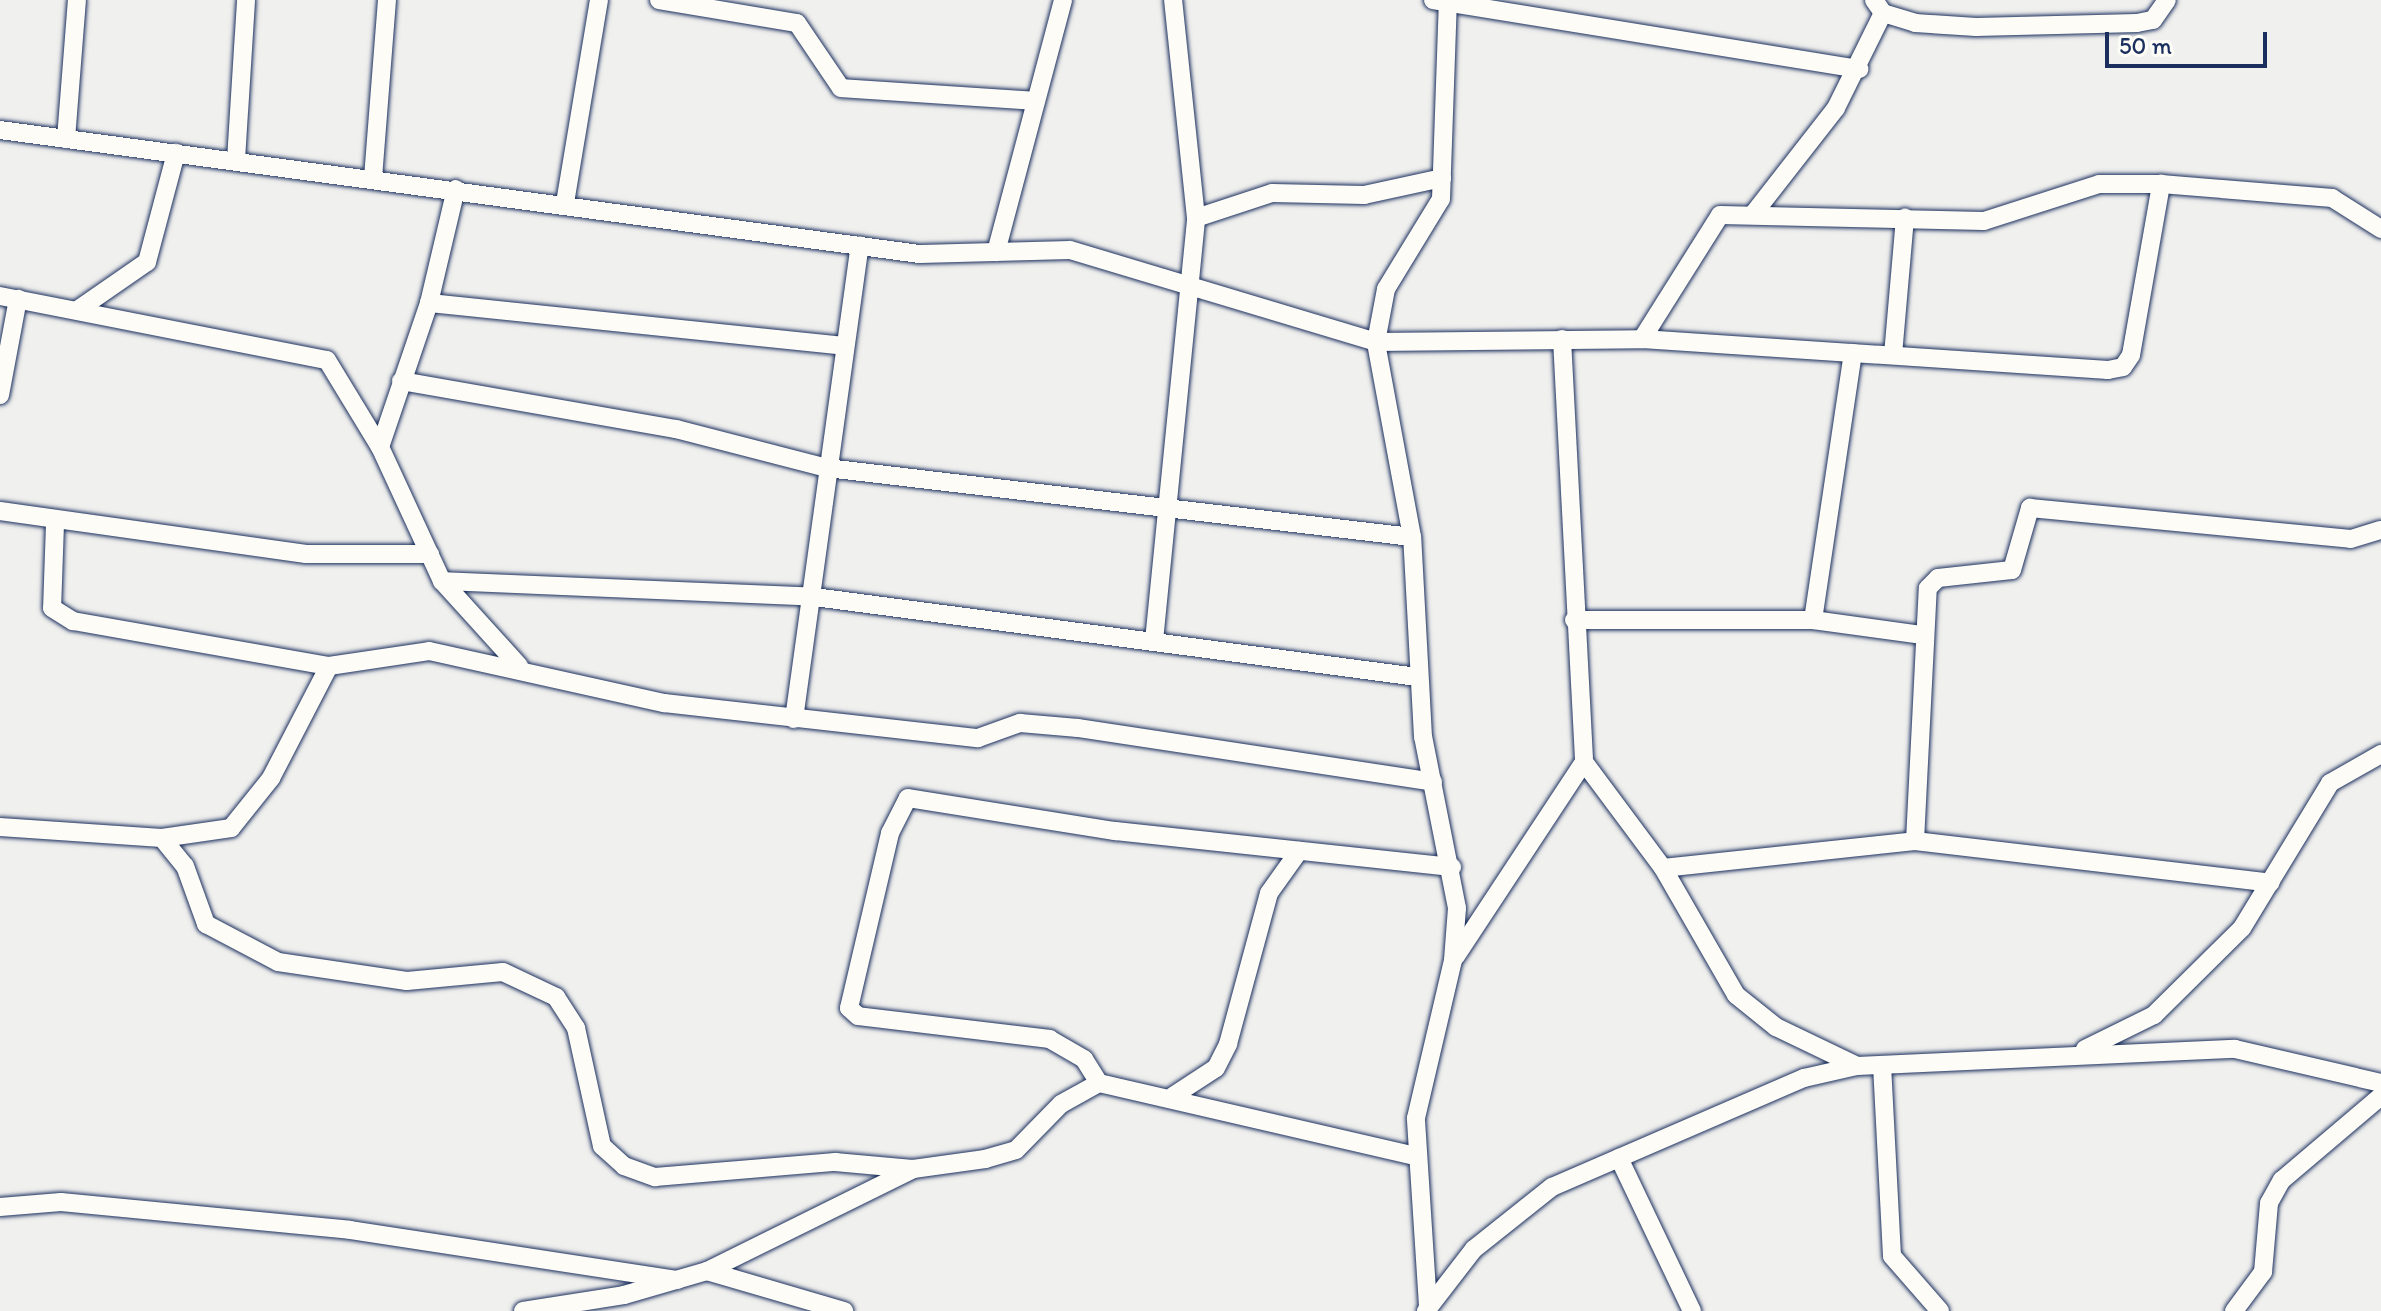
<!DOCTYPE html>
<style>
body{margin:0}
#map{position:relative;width:2381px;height:1311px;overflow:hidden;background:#f0f0ee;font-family:Itim,sans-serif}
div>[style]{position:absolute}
.roads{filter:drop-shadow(0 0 2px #1b2f5e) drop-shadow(0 0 2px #1b2f5e)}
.street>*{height:18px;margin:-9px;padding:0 9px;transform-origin:9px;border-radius:9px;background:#fdfcf7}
span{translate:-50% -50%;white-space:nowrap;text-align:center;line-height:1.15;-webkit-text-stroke:6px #fdfcf7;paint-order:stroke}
.scale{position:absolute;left:2105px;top:32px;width:162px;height:36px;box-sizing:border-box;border:4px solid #1b2f5e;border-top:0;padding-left:10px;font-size:24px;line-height:28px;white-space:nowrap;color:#1b2f5e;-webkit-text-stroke:6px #fdfcf7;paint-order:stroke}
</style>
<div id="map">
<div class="roads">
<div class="street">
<i style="left:659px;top:0;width:140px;rotate:9.5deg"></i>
<i style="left:797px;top:23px;width:78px;rotate:55.9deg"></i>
<i style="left:841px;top:88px;width:195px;rotate:3.8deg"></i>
<i style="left:1433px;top:0;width:432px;rotate:9.2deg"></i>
<i style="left:1874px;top:0;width:16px;rotate:55deg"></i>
<i style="left:1883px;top:13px;width:34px;rotate:17deg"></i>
<i style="left:1915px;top:23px;width:61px;rotate:3.8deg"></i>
<i style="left:1976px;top:27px;width:161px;rotate:-1.4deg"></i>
<i style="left:2137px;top:23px;width:16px;rotate:-11deg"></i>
<i style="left:2153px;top:20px;width:24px;rotate:-55deg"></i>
<i style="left:0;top:130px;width:928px;rotate:7.68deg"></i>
<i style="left:920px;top:254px;width:150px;rotate:-1.5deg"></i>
<i style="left:1070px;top:250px;width:320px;rotate:16.7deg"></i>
<i style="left:1376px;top:342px;width:266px;rotate:-0.6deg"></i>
<i style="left:1642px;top:339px;width:467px;rotate:3.8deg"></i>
<i style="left:2108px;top:370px;width:15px;rotate:-11deg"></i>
<i style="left:2123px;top:367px;width:14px;rotate:-56deg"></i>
<i style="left:2131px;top:355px;width:174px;rotate:-80deg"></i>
<i style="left:66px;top:139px;width:139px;rotate:-85.5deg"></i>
<i style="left:236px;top:160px;width:160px;rotate:-86.4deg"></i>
<i style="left:373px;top:178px;width:179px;rotate:-85.5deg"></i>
<i style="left:565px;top:203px;width:206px;rotate:-80.5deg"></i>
<i style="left:1754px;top:213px;width:133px;rotate:-52deg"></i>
<i style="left:1836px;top:108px;width:106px;rotate:-63.7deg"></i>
<i style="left:1196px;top:218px;width:80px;rotate:-18.2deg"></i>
<i style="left:1272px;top:193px;width:92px;rotate:1.2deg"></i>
<i style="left:1364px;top:195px;width:80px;rotate:-12.3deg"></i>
<i style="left:996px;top:252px;width:261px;rotate:-75.1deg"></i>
<i style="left:0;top:296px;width:333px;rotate:11.1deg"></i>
<i style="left:327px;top:360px;width:102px;rotate:58.7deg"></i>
<i style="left:380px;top:447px;width:148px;rotate:65.2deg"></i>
<i style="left:442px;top:581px;width:115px;rotate:47.8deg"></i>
<i style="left:429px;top:303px;width:418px;rotate:5.9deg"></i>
<i style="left:79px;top:309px;width:83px;rotate:-34.7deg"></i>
<i style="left:147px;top:262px;width:113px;rotate:-75.1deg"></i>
<i style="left:1562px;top:339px;width:424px;rotate:87deg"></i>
<i style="left:1584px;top:762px;width:132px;rotate:53.3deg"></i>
<i style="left:1663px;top:868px;width:146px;rotate:60.1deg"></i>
<i style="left:1736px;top:995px;width:51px;rotate:38.7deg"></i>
<i style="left:1776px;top:1027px;width:90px;rotate:25.7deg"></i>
<i style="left:1642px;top:339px;width:146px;rotate:-57.8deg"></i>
<i style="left:1720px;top:215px;width:264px;rotate:1.3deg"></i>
<i style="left:1984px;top:221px;width:121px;rotate:-17.8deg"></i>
<i style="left:2099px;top:184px;width:62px"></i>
<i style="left:2161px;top:184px;width:172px;rotate:4.7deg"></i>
<i style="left:2332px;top:198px;width:58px;rotate:32.3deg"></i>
<i style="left:1893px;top:355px;width:138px;rotate:-85deg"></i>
<i style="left:401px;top:381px;width:279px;rotate:9.9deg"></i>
<i style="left:676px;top:429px;width:156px;rotate:14.5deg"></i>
<i style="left:827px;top:468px;width:589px;rotate:6.73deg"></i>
<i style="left:0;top:395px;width:98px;rotate:-79.4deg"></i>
<i style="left:380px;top:447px;width:152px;rotate:-71.2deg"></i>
<i style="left:429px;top:303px;width:117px;rotate:-76.7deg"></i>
<i style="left:0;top:511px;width:309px;rotate:8deg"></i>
<i style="left:306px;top:554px;width:124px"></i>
<i style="left:55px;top:524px;width:84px;rotate:92deg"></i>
<i style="left:52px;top:608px;width:25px;rotate:32deg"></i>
<i style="left:73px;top:621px;width:260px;rotate:10deg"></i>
<i style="left:329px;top:666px;width:101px;rotate:-8.5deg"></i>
<i style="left:429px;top:651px;width:241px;rotate:12.5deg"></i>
<i style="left:664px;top:703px;width:316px;rotate:6.4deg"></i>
<i style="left:978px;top:738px;width:45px;rotate:-19.7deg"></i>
<i style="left:1020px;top:723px;width:58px;rotate:4.9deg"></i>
<i style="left:1078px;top:728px;width:359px;rotate:8.6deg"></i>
<i style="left:442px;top:581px;width:365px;rotate:2.4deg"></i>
<i style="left:807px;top:596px;width:615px;rotate:7.56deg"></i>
<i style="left:1574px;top:620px;width:239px"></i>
<i style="left:1813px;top:620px;width:111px;rotate:7.8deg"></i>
<i style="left:1813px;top:620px;width:270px;rotate:-81.5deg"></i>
<i style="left:1154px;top:641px;width:425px;rotate:-84.3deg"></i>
<i style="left:1196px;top:218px;width:219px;rotate:-96deg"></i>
<i style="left:794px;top:719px;width:478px;rotate:-82.1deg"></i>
<i style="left:0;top:827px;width:162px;rotate:3.9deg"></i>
<i style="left:162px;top:838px;width:70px;rotate:-8.2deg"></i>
<i style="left:231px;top:828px;width:64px;rotate:-51.3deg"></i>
<i style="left:271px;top:778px;width:126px;rotate:-62.6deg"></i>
<i style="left:162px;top:838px;width:36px;rotate:51deg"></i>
<i style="left:185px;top:866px;width:62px;rotate:70.1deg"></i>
<i style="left:206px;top:924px;width:81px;rotate:27.8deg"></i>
<i style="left:278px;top:962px;width:130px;rotate:8.4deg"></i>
<i style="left:407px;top:981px;width:96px;rotate:-5.4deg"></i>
<i style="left:503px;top:972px;width:59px;rotate:25.3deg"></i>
<i style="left:556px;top:997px;width:37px;rotate:57deg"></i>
<i style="left:576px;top:1028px;width:121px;rotate:77.6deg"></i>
<i style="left:602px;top:1146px;width:30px;rotate:42deg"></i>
<i style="left:624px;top:1166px;width:33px;rotate:20deg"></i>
<i style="left:655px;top:1177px;width:181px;rotate:-4.8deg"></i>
<i style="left:835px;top:1162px;width:78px;rotate:5.1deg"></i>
<i style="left:913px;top:1169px;width:73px;rotate:-7.9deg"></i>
<i style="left:985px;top:1159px;width:32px;rotate:-16deg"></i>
<i style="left:1016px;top:1150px;width:64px;rotate:-45.6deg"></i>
<i style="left:1061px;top:1104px;width:43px;rotate:-28.9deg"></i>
<i style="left:1099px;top:1083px;width:325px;rotate:13deg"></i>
<i style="left:1915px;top:841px;width:253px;rotate:-87.1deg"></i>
<i style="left:1928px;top:588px;width:14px;rotate:-45deg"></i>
<i style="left:1938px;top:578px;width:74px;rotate:-6.2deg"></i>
<i style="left:2012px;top:570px;width:65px;rotate:-73.8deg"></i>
<i style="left:2030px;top:508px;width:322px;rotate:5.5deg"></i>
<i style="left:2351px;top:539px;width:31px;rotate:-17deg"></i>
<i style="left:1663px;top:868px;width:253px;rotate:-6.1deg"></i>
<i style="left:1915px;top:841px;width:358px;rotate:6.7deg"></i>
<i style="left:1456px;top:956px;width:232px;rotate:-56.6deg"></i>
<i style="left:2085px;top:1049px;width:77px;rotate:-26.2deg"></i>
<i style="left:2154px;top:1015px;width:124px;rotate:-44.7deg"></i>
<i style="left:2242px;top:928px;width:170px;rotate:-58.7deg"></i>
<i style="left:2330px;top:783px;width:59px;rotate:-29.6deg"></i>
<i style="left:1882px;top:1065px;width:191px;rotate:87deg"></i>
<i style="left:1892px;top:1256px;width:73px;rotate:48.9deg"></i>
<i style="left:1099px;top:1083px;width:28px;rotate:-122deg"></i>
<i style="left:1084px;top:1059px;width:39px;rotate:-150deg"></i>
<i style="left:1050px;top:1039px;width:193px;rotate:-173.2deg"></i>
<i style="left:858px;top:1016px;width:12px;rotate:-138deg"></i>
<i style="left:849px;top:1008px;width:180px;rotate:-76.8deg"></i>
<i style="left:890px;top:833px;width:39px;rotate:-63deg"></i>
<i style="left:908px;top:798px;width:210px;rotate:9.1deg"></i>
<i style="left:1115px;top:831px;width:339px;rotate:6.1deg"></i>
<i style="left:1173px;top:1096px;width:51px;rotate:-33.1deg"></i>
<i style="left:1216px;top:1068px;width:27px;rotate:-63deg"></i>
<i style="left:1228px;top:1044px;width:156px;rotate:-74.8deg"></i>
<i style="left:1269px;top:893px;width:52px;rotate:-54.5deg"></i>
<i style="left:1619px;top:1158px;width:170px;rotate:64.5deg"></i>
<i style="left:0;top:1207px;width:61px;rotate:-4.7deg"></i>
<i style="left:61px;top:1202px;width:290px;rotate:5.5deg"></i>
<i style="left:350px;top:1230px;width:331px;rotate:8.7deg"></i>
<i style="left:707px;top:1271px;width:143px;rotate:16.3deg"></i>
<i style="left:1428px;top:1306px;width:188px;rotate:-93.7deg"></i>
<i style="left:1416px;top:1118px;width:162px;rotate:-76.8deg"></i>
<i style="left:1453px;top:960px;width:52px;rotate:-85.6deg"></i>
<i style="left:1457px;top:908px;width:174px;rotate:-101.2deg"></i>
<i style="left:1423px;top:737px;width:200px;rotate:-93.1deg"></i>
<i style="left:1412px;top:537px;width:198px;rotate:-100.5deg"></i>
<i style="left:1376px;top:342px;width:54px;rotate:-79.3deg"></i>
<i style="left:1386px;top:289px;width:105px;rotate:-58.6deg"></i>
<i style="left:1441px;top:199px;width:199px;rotate:-88deg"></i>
<i style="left:523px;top:1311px;width:102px;rotate:-9deg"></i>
<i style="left:624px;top:1295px;width:86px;rotate:-16.1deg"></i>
<i style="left:707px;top:1271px;width:230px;rotate:-26.3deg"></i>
<i style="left:1426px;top:1311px;width:78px;rotate:-52.3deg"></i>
<i style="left:1474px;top:1249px;width:100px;rotate:-38.5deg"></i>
<i style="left:1552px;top:1187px;width:275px;rotate:-23.4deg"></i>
<i style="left:1804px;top:1078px;width:54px;rotate:-12.8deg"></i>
<i style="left:1857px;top:1066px;width:378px;rotate:-2.6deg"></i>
<i style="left:2235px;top:1049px;width:150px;rotate:13.1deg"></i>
<i style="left:2234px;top:1311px;width:49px;rotate:-53.4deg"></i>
<i style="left:2263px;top:1272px;width:69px;rotate:-85deg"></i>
<i style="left:2269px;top:1203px;width:26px;rotate:-61deg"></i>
<i style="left:2282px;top:1180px;width:130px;rotate:-40.3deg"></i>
</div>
</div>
<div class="scale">50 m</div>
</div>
